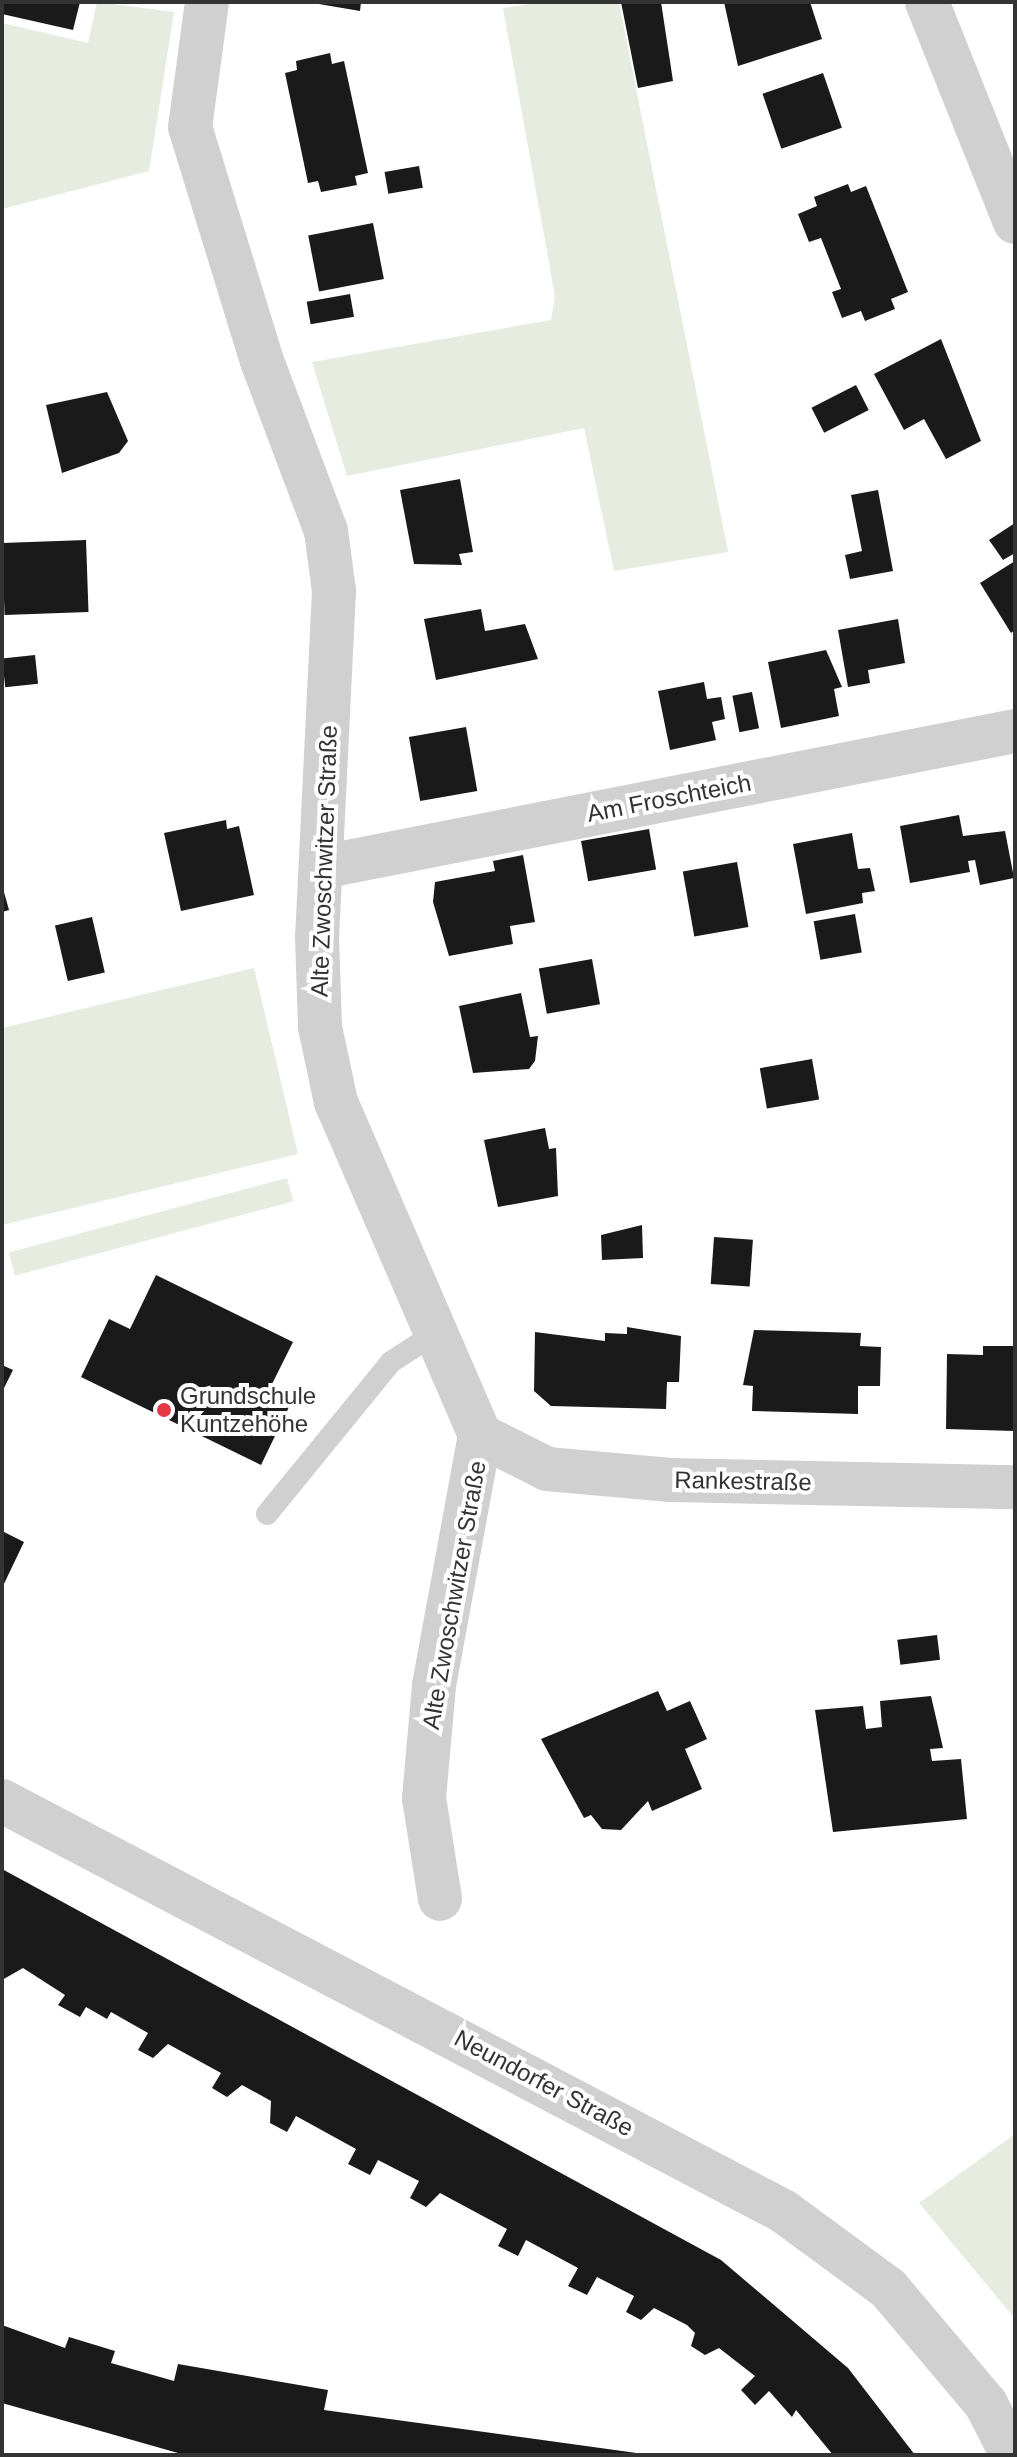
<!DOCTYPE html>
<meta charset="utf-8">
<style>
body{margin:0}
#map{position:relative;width:1017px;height:2457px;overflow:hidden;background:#fff;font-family:Helvetica,sans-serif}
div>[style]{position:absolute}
.green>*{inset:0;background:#e6ecdf;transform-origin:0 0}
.building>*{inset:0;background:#1a1a1a;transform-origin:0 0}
.service>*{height:22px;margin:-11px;padding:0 11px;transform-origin:11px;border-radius:11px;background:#d0d0d0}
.minor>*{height:44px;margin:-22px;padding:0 22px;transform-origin:22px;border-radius:22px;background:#d0d0d0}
.tertiary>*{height:44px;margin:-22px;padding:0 22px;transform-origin:22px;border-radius:22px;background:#d0d0d0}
.dots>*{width:22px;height:22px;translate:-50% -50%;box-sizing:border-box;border:4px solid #fff;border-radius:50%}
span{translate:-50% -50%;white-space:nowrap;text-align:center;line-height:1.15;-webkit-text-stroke:8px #fff;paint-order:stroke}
.street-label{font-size:24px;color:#333}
.poi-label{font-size:24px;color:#333}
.left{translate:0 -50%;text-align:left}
.frame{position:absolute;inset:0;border:4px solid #333;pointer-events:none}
</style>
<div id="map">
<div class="green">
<i style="clip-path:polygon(97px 2px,174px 12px,149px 171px,2px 209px,2px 23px,88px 43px)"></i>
<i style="clip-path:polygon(542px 2px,619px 2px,728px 552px,614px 571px,584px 428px,347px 476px,312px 362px,551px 320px,555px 296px,503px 8px)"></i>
<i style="clip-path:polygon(254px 968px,298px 1154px,2px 1225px,2px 1028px)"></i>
<i style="left:287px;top:1178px;width:24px;height:288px;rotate:75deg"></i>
<i style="clip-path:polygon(1015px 2134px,1015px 2319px,919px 2203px)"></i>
</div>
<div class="building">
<i style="clip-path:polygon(2px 2px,80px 2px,73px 30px,2px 14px)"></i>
<i style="clip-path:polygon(307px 2px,361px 2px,360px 11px)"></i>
<i style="clip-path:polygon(621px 2px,661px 2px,673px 81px,638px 88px)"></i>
<i style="clip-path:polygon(724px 2px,810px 2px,822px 39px,738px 66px)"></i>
<i style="clip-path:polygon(330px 53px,332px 64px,344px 61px,368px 173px,355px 176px,357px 185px,321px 192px,318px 181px,308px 183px,285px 73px,297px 70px,296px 61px)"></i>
<i style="left:823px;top:73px;width:58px;height:64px;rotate:71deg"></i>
<i style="left:419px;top:166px;width:22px;height:35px;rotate:80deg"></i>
<i style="clip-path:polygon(848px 184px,851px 192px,866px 186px,908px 292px,891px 299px,895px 309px,865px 321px,861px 311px,842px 318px,832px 292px,841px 289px,821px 238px,809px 242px,798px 214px,817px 206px,814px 197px)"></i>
<i style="left:373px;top:223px;width:57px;height:66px;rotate:79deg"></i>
<i style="left:350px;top:294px;width:23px;height:44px;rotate:80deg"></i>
<i style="clip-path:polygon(941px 339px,981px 441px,946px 459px,924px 419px,904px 430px,874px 374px)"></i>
<i style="left:856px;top:385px;width:28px;height:50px;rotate:63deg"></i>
<i style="clip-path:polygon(107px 392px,128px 441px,119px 453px,62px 473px,46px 405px)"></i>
<i style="clip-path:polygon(460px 479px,473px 552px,459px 554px,462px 565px,414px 564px,400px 490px)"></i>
<i style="clip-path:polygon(878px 490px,893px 571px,850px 579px,845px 555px,862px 551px,851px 495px)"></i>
<i style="clip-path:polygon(1015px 523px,1015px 553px,1003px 560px,989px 540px)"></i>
<i style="left:86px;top:540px;width:72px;height:84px;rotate:88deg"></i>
<i style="clip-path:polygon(1015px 561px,1015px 630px,1011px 633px,980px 583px)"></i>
<i style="clip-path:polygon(481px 609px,485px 631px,525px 624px,538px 659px,436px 680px,424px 619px)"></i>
<i style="clip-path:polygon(898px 619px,905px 663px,868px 670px,870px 683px,848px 687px,838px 630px)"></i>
<i style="clip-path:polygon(826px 650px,842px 687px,834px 689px,839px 716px,781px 728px,768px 662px)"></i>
<i style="left:35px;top:655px;width:29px;height:33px;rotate:84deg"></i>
<i style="clip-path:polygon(704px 682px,707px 699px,721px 697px,725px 719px,712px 722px,716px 740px,670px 750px,658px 691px)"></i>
<i style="left:752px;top:692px;width:37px;height:20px;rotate:79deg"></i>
<i style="left:466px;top:727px;width:65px;height:58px;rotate:80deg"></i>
<i style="clip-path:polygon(959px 815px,963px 836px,1005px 831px,1014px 878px,980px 885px,975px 860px,968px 861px,970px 872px,910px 883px,900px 826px)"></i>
<i style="clip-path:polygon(226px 820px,227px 829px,239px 826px,254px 895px,181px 911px,164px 833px)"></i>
<i style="left:649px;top:829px;width:41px;height:69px;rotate:80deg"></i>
<i style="clip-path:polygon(852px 833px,858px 869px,870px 868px,875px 891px,862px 893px,863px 903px,806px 914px,793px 844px)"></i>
<i style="clip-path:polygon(523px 855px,535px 922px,510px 926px,513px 944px,449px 956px,433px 902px,435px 882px,495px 871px,493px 861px)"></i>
<i style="left:737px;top:862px;width:66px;height:55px;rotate:80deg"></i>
<i style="clip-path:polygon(2px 885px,9px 910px,2px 912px)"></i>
<i style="left:855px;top:914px;width:39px;height:42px;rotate:80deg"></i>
<i style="left:92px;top:917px;width:57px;height:38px;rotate:77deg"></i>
<i style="left:592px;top:959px;width:46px;height:54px;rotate:80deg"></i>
<i style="clip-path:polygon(521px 993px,530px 1037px,538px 1036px,535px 1061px,529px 1069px,473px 1073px,459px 1006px)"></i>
<i style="left:812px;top:1059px;width:41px;height:53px;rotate:80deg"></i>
<i style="clip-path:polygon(545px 1128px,549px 1149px,556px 1148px,558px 1196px,498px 1207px,484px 1140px)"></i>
<i style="clip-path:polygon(642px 1225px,643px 1258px,602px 1260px,601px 1235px)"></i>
<i style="left:714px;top:1237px;width:39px;height:47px;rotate:4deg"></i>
<i style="clip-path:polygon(156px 1275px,293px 1342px,266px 1396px,289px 1407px,261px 1465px,81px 1377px,109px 1319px,130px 1329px)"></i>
<i style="clip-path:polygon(627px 1327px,681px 1336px,679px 1382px,667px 1382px,666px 1409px,551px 1406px,534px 1391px,535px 1332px,605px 1341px,605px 1333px,627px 1334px)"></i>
<i style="clip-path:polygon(754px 1330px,861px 1333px,860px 1346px,881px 1347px,880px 1386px,858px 1386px,858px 1414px,752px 1411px,753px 1386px,743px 1385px)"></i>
<i style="clip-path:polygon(983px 1346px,1013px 1346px,1015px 1431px,946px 1429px,947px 1354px,983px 1355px)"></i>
<i style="clip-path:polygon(2px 1365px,13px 1370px,2px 1392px)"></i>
<i style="clip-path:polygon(2px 1531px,24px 1542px,2px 1588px)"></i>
<i style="left:937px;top:1635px;width:25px;height:40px;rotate:83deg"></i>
<i style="clip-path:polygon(658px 1691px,667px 1711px,690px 1701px,707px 1739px,685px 1749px,702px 1789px,652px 1811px,648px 1801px,621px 1830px,602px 1829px,591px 1815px,584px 1818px,541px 1739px)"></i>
<i style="clip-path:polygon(931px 1696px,943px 1748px,930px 1749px,932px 1761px,961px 1759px,967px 1819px,833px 1832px,815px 1710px,863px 1706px,866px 1729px,882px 1727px,880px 1701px)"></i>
<i style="clip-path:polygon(2px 1869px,721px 2260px,848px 2368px,915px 2455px,833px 2455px,796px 2410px,792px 2417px,769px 2391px,755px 2405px,741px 2390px,755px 2376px,719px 2348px,705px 2355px,691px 2346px,695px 2333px,687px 2325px,654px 2308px,641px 2320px,626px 2312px,634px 2296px,597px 2277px,587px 2295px,568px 2286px,578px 2268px,526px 2240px,518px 2256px,498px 2246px,507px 2229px,440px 2193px,426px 2207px,410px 2198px,419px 2181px,378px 2160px,370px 2175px,348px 2164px,356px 2149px,296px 2116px,287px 2132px,270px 2123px,271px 2101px,242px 2085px,227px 2097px,212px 2088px,221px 2073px,168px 2044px,153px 2058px,138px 2050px,148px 2033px,111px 2012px,107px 2019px,86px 2007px,80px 2017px,58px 2005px,65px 1995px,23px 1968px,2px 1980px)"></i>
<i style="clip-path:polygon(2px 2325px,65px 2348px,69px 2337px,115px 2351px,111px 2363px,174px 2381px,178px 2364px,328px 2390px,324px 2410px,651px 2455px,185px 2455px,2px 2403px)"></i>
</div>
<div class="service">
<i style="left:267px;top:1514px;width:196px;rotate:-50.8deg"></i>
<i style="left:391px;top:1362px;width:57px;rotate:-32.9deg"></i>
</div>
<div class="minor">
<i style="left:207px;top:2px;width:126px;rotate:97.7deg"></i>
<i style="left:190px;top:127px;width:245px;rotate:72.9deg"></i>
<i style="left:262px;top:361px;width:182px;rotate:69.4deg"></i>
<i style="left:326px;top:531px;width:61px;rotate:82.4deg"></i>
<i style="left:334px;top:591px;width:345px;rotate:92.8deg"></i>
<i style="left:317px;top:936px;width:91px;rotate:88.1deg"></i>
<i style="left:320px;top:1027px;width:77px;rotate:78deg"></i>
<i style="left:336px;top:1102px;width:363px;rotate:66.6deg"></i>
<i style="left:480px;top:1435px;width:255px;rotate:100.4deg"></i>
<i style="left:434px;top:1686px;width:112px;rotate:95.1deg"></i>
<i style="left:424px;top:1798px;width:102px;rotate:81deg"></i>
<i style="left:322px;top:867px;width:706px;rotate:-11.1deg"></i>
<i style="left:480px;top:1435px;width:75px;rotate:26.9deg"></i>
<i style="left:547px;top:1469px;width:124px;rotate:5.1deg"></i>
<i style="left:671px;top:1480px;width:344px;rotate:1.2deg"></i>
<i style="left:2px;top:1801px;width:882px;rotate:27.7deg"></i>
<i style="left:783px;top:2211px;width:130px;rotate:36.3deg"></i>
<i style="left:888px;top:2288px;width:152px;rotate:49.8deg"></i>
<i style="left:986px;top:2404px;width:57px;rotate:63deg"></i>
</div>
<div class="tertiary">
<i style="left:927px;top:2px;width:237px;rotate:68.2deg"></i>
</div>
<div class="dots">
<i style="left:164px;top:1410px;background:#e63946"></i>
</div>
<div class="street-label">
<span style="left:669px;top:798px;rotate:-11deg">Am Froschteich</span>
<span style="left:324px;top:861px;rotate:-88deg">Alte Zwoschwitzer Straße</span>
<span style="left:743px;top:1481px;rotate:1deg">Rankestraße</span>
<span style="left:454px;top:1595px;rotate:-80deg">Alte Zwoschwitzer Straße</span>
<span style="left:544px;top:2083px;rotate:28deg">Neundorfer Straße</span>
</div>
<div class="poi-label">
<span class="left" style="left:180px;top:1410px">Grundschule<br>Kuntzehöhe</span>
</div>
<div class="frame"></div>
</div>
